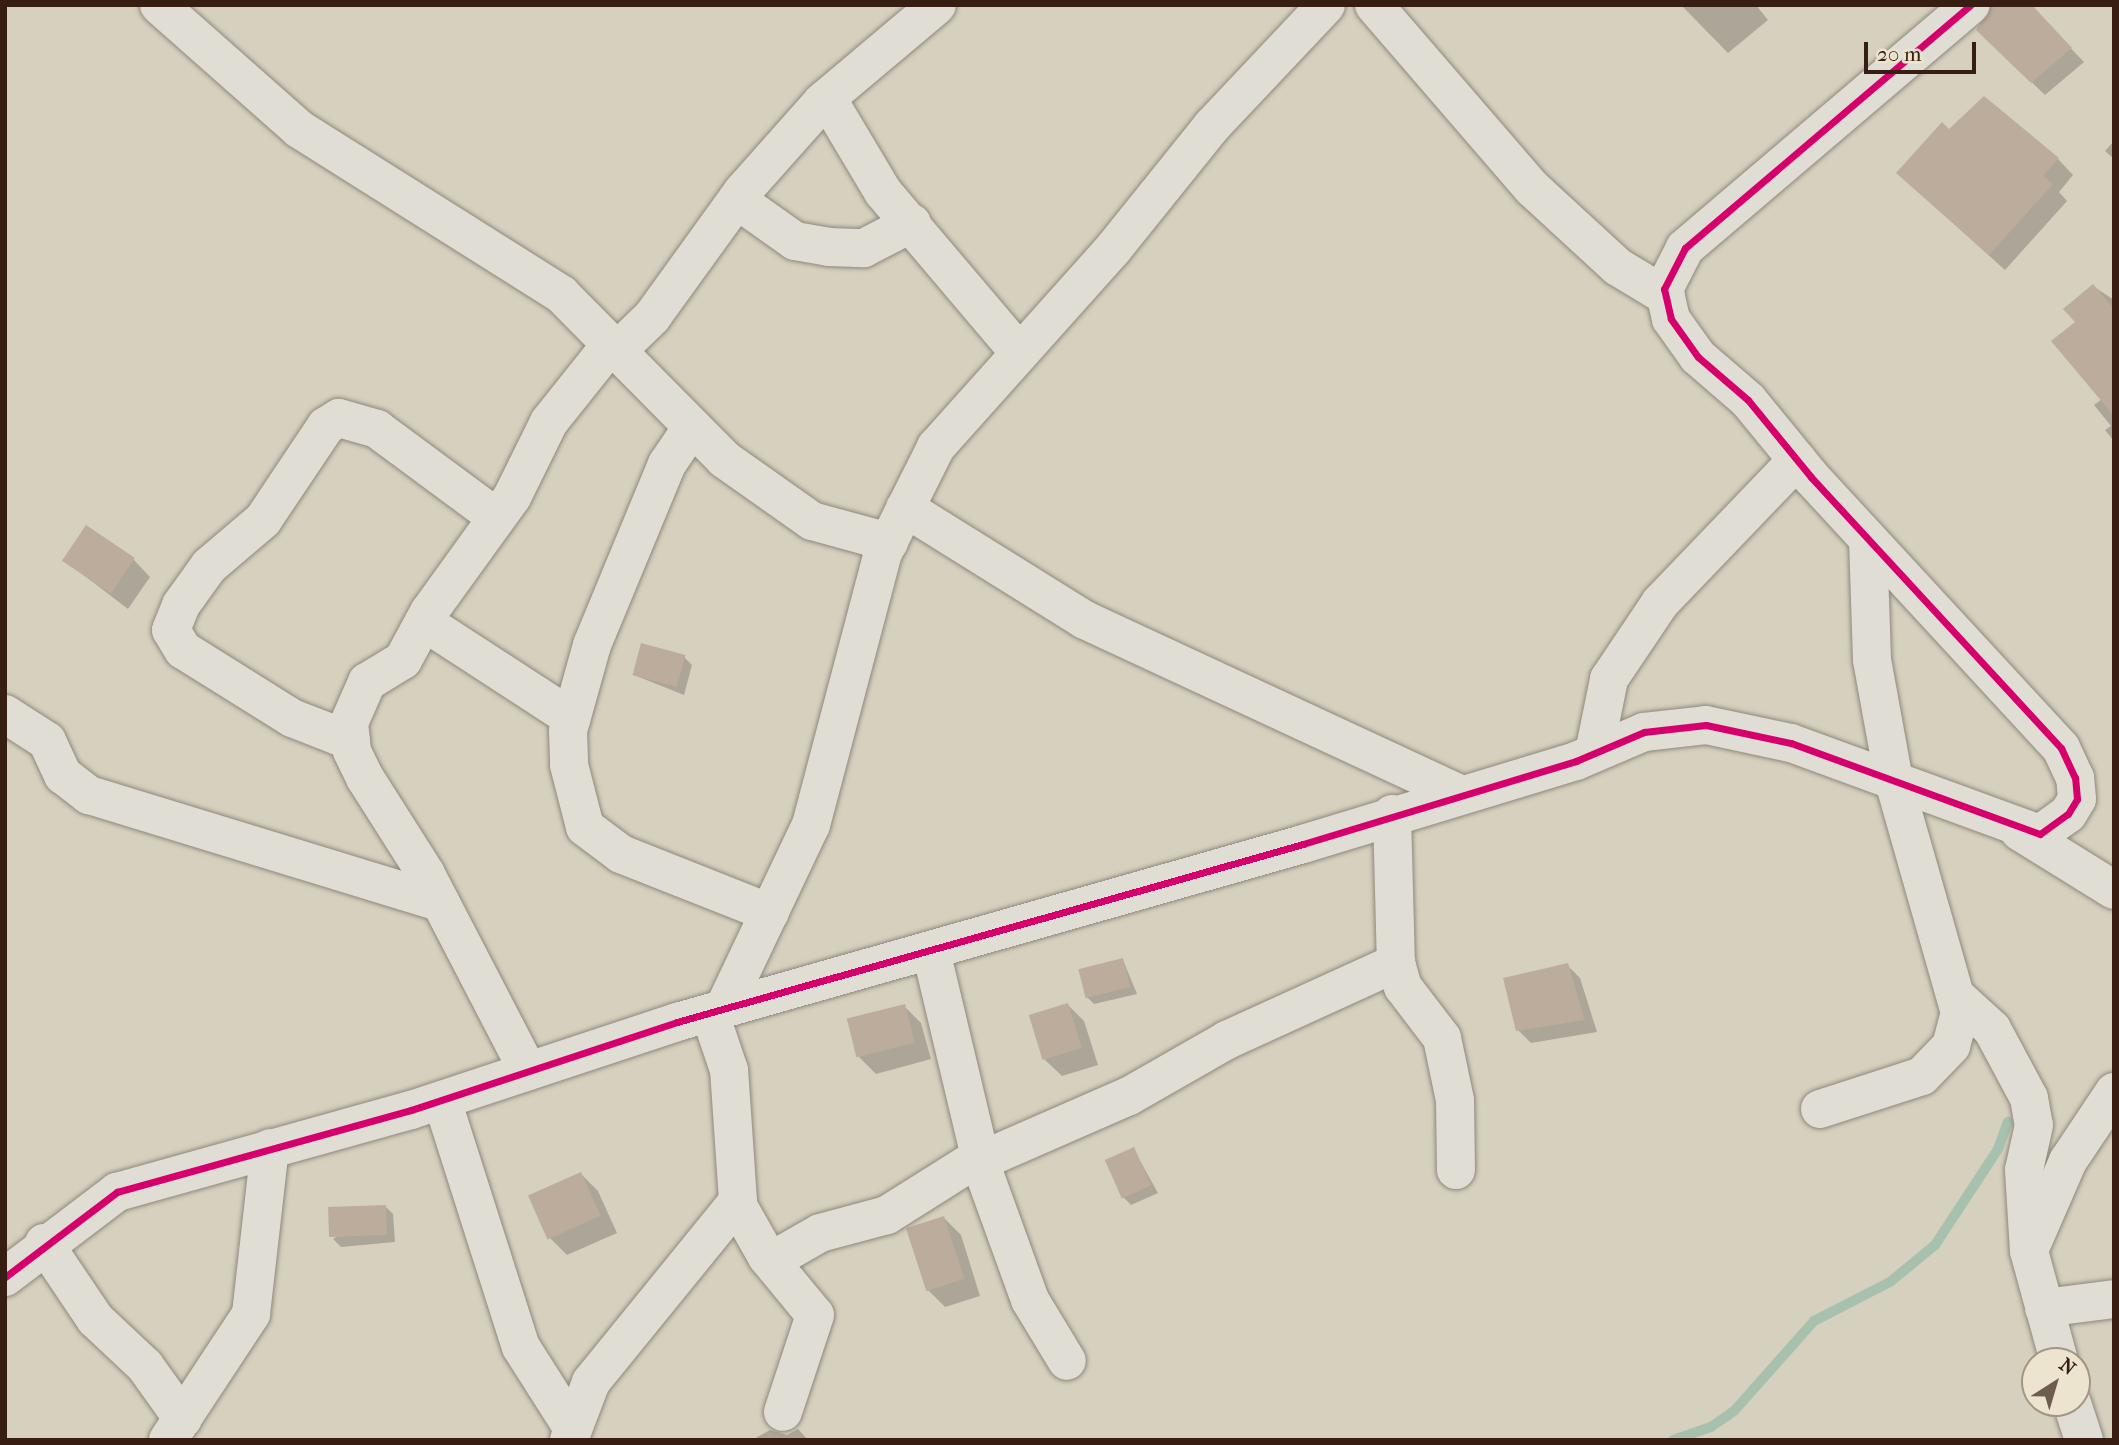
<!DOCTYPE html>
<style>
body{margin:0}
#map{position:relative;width:2119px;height:1445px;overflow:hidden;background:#d6d0be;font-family:"IM FELL French Canon",serif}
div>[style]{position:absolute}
.shadow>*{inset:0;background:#0003}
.stream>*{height:10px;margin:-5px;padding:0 5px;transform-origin:5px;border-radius:5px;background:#a8c1af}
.building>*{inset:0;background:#bcac9c;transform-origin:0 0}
.roads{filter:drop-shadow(0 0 2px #8f887d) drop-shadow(0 0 2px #8f887d)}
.street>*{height:38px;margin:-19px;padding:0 19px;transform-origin:19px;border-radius:19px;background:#e0ddd4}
.cycleway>*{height:7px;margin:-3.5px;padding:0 3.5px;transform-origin:3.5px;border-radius:3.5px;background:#d6006c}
span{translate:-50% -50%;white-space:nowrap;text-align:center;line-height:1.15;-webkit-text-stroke:7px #ece4ce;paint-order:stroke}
.frame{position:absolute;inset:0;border:7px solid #361e13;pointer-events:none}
.north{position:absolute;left:2021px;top:1347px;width:70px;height:70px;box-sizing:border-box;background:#ece4ce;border:2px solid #a39583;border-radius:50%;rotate:37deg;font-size:19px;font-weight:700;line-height:28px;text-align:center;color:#361e13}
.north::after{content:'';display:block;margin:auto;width:24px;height:32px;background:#6e5c4f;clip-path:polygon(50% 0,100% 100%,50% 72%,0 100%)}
.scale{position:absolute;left:1864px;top:42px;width:112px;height:32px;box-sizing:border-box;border:4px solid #361e13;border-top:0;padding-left:9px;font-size:21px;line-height:24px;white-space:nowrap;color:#361e13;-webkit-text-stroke:5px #ece4ce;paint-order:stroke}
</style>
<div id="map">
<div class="shadow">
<i style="clip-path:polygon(1681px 5px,1756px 5px,1768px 20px,1728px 53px)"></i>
<i style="clip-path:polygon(2029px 5px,2084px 62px,2045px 95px,1978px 30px)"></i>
<i style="clip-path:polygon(2114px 141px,2114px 159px,2105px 151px)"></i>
<i style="clip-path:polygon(2058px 159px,2073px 175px,2059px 192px,2067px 201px,2005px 270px,1914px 188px)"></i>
<i style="clip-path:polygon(2093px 286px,2114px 300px,2114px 441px,2105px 430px,2111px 426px,2094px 405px,2102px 399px,2077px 323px)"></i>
<i style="clip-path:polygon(64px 560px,134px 560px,150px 577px,128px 609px)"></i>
<i style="clip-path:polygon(684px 657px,692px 665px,684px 695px,634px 675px)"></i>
<i style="clip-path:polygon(1123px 960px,1137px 994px,1094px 1004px,1086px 996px)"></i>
<i style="clip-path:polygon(1567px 965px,1580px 978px,1597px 1032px,1531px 1043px,1518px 1030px)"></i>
<i style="clip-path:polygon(1068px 1005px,1084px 1021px,1098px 1065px,1062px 1076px,1045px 1060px)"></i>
<i style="clip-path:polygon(904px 1006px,921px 1023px,931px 1059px,876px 1074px,859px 1057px)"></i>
<i style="clip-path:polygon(1134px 1150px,1158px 1193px,1131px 1205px,1123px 1197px)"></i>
<i style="clip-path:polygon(581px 1174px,598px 1191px,617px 1233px,567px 1255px,550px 1238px,530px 1197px)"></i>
<i style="clip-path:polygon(385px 1206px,393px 1214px,395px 1242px,341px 1247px,333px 1239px)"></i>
<i style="clip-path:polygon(944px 1218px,961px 1235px,980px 1296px,945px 1307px,928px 1290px)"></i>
<i style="clip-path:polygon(798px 1429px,808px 1440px,752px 1440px,770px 1430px,787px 1435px)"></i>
</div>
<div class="stream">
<i style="left:1673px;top:1440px;width:40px;rotate:-18.9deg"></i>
<i style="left:1711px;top:1427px;width:29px;rotate:-35deg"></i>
<i style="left:1735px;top:1410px;width:119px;rotate:-48.4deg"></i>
<i style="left:1814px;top:1321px;width:85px;rotate:-27.2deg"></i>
<i style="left:1890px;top:1282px;width:58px;rotate:-39.4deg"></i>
<i style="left:1935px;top:1245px;width:115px;rotate:-56.7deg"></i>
<i style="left:1998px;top:1149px;width:29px;rotate:-70deg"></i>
</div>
<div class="building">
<i style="clip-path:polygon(1992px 5px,2032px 5px,2072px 48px,2031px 83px,1976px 30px)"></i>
<i style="clip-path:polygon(1984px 96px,2059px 158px,2043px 176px,2053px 184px,1989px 255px,1896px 173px,1942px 122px,1949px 129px)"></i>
<i style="clip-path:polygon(2093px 284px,2114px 309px,2114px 416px,2051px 341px,2075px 322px,2063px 309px)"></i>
<i style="left:86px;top:525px;width:59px;height:43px;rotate:34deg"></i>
<i style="left:641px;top:643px;width:46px;height:33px;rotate:15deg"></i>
<i style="left:1123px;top:958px;width:30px;height:46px;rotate:76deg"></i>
<i style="clip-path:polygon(1568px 963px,1585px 1020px,1516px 1031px,1503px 978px)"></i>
<i style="left:1068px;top:1003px;width:47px;height:41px;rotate:73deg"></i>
<i style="left:905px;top:1004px;width:40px;height:60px;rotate:76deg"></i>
<i style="left:1134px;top:1147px;width:42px;height:32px;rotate:66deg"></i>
<i style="left:581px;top:1172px;width:48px;height:58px;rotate:66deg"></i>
<i style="left:386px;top:1205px;width:30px;height:58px;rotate:88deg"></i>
<i style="left:944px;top:1216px;width:66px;height:40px;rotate:72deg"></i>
</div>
<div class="roads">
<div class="street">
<i style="left:159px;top:5px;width:187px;rotate:41.5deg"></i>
<i style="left:299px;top:129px;width:310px;rotate:32.2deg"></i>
<i style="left:561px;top:294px;width:232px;rotate:45.3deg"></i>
<i style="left:724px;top:459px;width:108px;rotate:35.2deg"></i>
<i style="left:812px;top:521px;width:80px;rotate:15.3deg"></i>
<i style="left:1374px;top:5px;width:242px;rotate:49.2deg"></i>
<i style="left:1532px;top:188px;width:117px;rotate:42.6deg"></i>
<i style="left:1618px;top:267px;width:56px;rotate:31.1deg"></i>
<i style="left:827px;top:98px;width:109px;rotate:59.2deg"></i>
<i style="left:883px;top:192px;width:209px;rotate:49.7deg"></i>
<i style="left:737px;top:200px;width:71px;rotate:35.3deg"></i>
<i style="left:795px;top:241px;width:35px;rotate:10deg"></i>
<i style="left:829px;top:247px;width:35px;rotate:2deg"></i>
<i style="left:864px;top:248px;width:54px;rotate:-27.5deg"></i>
<i style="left:619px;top:349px;width:46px;rotate:-44.1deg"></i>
<i style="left:652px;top:317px;width:155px;rotate:-54.2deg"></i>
<i style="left:743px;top:191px;width:119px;rotate:-48.4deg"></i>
<i style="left:822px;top:102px;width:150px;rotate:-40.1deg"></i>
<i style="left:692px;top:427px;width:45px;rotate:124deg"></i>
<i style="left:667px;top:464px;width:196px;rotate:112.5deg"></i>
<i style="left:592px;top:645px;width:89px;rotate:105.6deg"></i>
<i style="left:568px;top:731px;width:34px;rotate:88deg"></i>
<i style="left:569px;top:765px;width:64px;rotate:75.5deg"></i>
<i style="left:585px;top:827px;width:45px;rotate:36.9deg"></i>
<i style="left:621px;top:854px;width:160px;rotate:21.6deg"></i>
<i style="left:905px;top:508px;width:212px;rotate:31.9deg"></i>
<i style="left:1085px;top:620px;width:412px;rotate:24.9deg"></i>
<i style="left:424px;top:622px;width:176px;rotate:33deg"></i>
<i style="left:5px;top:714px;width:50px;rotate:32.7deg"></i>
<i style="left:47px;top:741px;width:38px;rotate:65deg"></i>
<i style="left:63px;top:775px;width:33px;rotate:38deg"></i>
<i style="left:89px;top:795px;width:367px;rotate:17deg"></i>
<i style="left:351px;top:741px;width:63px;rotate:-158.7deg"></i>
<i style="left:292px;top:718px;width:128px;rotate:-148deg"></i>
<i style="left:183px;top:650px;width:23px;rotate:-121deg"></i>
<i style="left:171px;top:630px;width:27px;rotate:-68deg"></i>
<i style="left:181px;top:605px;width:48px;rotate:-54.3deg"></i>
<i style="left:209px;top:566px;width:71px;rotate:-40.4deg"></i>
<i style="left:263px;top:520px;width:113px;rotate:-56.2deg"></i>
<i style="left:326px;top:426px;width:15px;rotate:-32deg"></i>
<i style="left:339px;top:418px;width:40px;rotate:16deg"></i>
<i style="left:377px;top:429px;width:148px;rotate:36.5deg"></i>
<i style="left:1594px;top:753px;width:76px;rotate:-78.5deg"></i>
<i style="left:1609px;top:679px;width:92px;rotate:-56.1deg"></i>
<i style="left:1660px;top:603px;width:198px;rotate:-46.2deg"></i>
<i style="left:1392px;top:814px;width:149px;rotate:88.5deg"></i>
<i style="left:1396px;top:963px;width:25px;rotate:74deg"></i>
<i style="left:1403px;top:987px;width:64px;rotate:52.6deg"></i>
<i style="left:1442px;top:1038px;width:63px;rotate:78.2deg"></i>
<i style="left:1455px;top:1100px;width:70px;rotate:89.2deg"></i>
<i style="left:2019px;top:831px;width:112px;rotate:31.8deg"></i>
<i style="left:931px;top:951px;width:225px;rotate:76.6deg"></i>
<i style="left:983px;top:1170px;width:138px;rotate:70.1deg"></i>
<i style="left:1030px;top:1300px;width:71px;rotate:58.8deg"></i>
<i style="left:1958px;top:998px;width:46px;rotate:42.4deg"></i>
<i style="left:1992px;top:1029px;width:78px;rotate:61.8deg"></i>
<i style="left:2029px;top:1098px;width:27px;rotate:80deg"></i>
<i style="left:2034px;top:1125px;width:46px;rotate:102.5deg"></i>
<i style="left:2024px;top:1170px;width:81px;rotate:86.5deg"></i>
<i style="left:2029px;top:1251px;width:114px;rotate:74.7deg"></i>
<i style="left:723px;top:1010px;width:205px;rotate:-64.6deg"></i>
<i style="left:811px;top:825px;width:281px;rotate:-75.2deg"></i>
<i style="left:883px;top:553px;width:119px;rotate:-63.4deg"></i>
<i style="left:936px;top:447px;width:266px;rotate:-48.2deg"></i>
<i style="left:1113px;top:249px;width:158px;rotate:-51.2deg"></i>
<i style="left:1212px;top:126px;width:166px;rotate:-46.7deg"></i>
<i style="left:528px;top:1071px;width:222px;rotate:-117.4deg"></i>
<i style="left:426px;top:874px;width:114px;rotate:-122.4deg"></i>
<i style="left:365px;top:778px;width:30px;rotate:-116deg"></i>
<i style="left:352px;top:751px;width:28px;rotate:-96deg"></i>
<i style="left:349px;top:723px;width:45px;rotate:-66.3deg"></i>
<i style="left:367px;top:682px;width:42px;rotate:-31.4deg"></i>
<i style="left:403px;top:660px;width:55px;rotate:-61.6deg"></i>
<i style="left:429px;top:612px;width:142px;rotate:-54.2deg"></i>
<i style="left:512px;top:497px;width:84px;rotate:-63.7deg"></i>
<i style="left:549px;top:422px;width:101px;rotate:-51.4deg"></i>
<i style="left:442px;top:1100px;width:259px;rotate:72.3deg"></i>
<i style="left:521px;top:1347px;width:97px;rotate:57.6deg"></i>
<i style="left:1820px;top:1109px;width:107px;rotate:-17.9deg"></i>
<i style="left:1922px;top:1076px;width:42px;rotate:-46deg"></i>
<i style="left:1951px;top:1046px;width:34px;rotate:-75deg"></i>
<i style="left:1960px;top:1013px;width:241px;rotate:-105.9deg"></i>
<i style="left:1894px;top:781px;width:123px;rotate:-100.3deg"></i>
<i style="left:1872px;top:660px;width:120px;rotate:-91.9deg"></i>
<i style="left:980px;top:1161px;width:163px;rotate:-23.6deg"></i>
<i style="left:1129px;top:1096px;width:113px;rotate:-29.7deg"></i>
<i style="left:1227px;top:1040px;width:186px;rotate:-24.5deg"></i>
<i style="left:737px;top:1204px;width:61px;rotate:60.5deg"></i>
<i style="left:767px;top:1257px;width:75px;rotate:50.4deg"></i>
<i style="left:815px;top:1315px;width:102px;rotate:108.3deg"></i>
<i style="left:44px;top:1243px;width:92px;rotate:56.1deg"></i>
<i style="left:95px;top:1319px;width:69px;rotate:43.2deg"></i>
<i style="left:145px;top:1366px;width:65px;rotate:54.4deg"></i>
<i style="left:2031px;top:1246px;width:93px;rotate:-66.5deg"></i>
<i style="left:2068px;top:1161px;width:83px;rotate:-56.3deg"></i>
<i style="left:771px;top:1261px;width:56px;rotate:-29.7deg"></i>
<i style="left:820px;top:1233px;width:69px;rotate:-15deg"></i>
<i style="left:887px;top:1215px;width:109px;rotate:-32.2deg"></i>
<i style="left:5px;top:1277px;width:141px;rotate:-37.2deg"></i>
<i style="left:117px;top:1192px;width:305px;rotate:-15.6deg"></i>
<i style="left:411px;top:1110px;width:280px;rotate:-18.3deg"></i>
<i style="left:677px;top:1022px;width:651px;rotate:-15.87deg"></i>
<i style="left:1303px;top:844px;width:285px;rotate:-16.9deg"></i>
<i style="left:1576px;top:761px;width:74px;rotate:-23.1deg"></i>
<i style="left:1644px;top:732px;width:62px;rotate:-6.4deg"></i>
<i style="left:1706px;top:725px;width:87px;rotate:12deg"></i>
<i style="left:1791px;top:743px;width:265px;rotate:20.1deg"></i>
<i style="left:2040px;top:834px;width:34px;rotate:-36deg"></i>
<i style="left:2068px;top:814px;width:17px;rotate:-59deg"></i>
<i style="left:2077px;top:799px;width:21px;rotate:-95deg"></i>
<i style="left:2075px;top:778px;width:33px;rotate:-115deg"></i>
<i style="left:2061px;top:748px;width:369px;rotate:-132.7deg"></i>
<i style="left:1811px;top:477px;width:99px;rotate:-129.3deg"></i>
<i style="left:1748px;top:400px;width:66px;rotate:-139.3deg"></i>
<i style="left:1698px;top:357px;width:47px;rotate:-125.4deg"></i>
<i style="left:1671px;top:319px;width:31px;rotate:-103deg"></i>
<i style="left:1664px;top:289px;width:46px;rotate:-62.9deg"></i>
<i style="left:1685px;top:248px;width:375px;rotate:-40.4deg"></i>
<i style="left:2044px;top:1308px;width:71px;rotate:-7.3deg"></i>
<i style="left:2072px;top:1403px;width:39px;rotate:72deg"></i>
<i style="left:168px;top:1440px;width:151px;rotate:-56.6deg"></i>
<i style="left:251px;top:1314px;width:167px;rotate:-83.5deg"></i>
<i style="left:569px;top:1440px;width:62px;rotate:-69.2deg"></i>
<i style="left:591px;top:1382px;width:233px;rotate:-50.9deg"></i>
<i style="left:738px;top:1201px;width:131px;rotate:-93.9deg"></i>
<i style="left:729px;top:1070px;width:59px;rotate:-108.7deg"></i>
</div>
</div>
<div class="cycleway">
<i style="left:5px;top:1277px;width:141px;rotate:-37.2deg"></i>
<i style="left:117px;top:1192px;width:305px;rotate:-15.6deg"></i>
<i style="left:411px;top:1110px;width:280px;rotate:-18.3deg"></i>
<i style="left:677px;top:1022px;width:651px;rotate:-15.87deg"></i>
<i style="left:1303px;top:844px;width:285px;rotate:-16.9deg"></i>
<i style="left:1576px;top:761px;width:74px;rotate:-23.1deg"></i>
<i style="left:1644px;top:732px;width:62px;rotate:-6.4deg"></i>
<i style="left:1706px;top:725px;width:87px;rotate:12deg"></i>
<i style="left:1791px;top:743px;width:265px;rotate:20.1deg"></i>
<i style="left:2040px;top:834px;width:34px;rotate:-36deg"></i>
<i style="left:2068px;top:814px;width:17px;rotate:-59deg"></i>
<i style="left:2077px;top:799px;width:21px;rotate:-95deg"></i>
<i style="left:2075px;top:778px;width:33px;rotate:-115deg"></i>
<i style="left:2061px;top:748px;width:369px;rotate:-132.7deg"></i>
<i style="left:1811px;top:477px;width:99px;rotate:-129.3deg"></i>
<i style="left:1748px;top:400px;width:66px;rotate:-139.3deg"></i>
<i style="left:1698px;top:357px;width:47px;rotate:-125.4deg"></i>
<i style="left:1671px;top:319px;width:31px;rotate:-103deg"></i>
<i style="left:1664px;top:289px;width:46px;rotate:-62.9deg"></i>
<i style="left:1685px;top:248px;width:375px;rotate:-40.4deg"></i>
</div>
<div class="frame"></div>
<div class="north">N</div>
<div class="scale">20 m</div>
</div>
